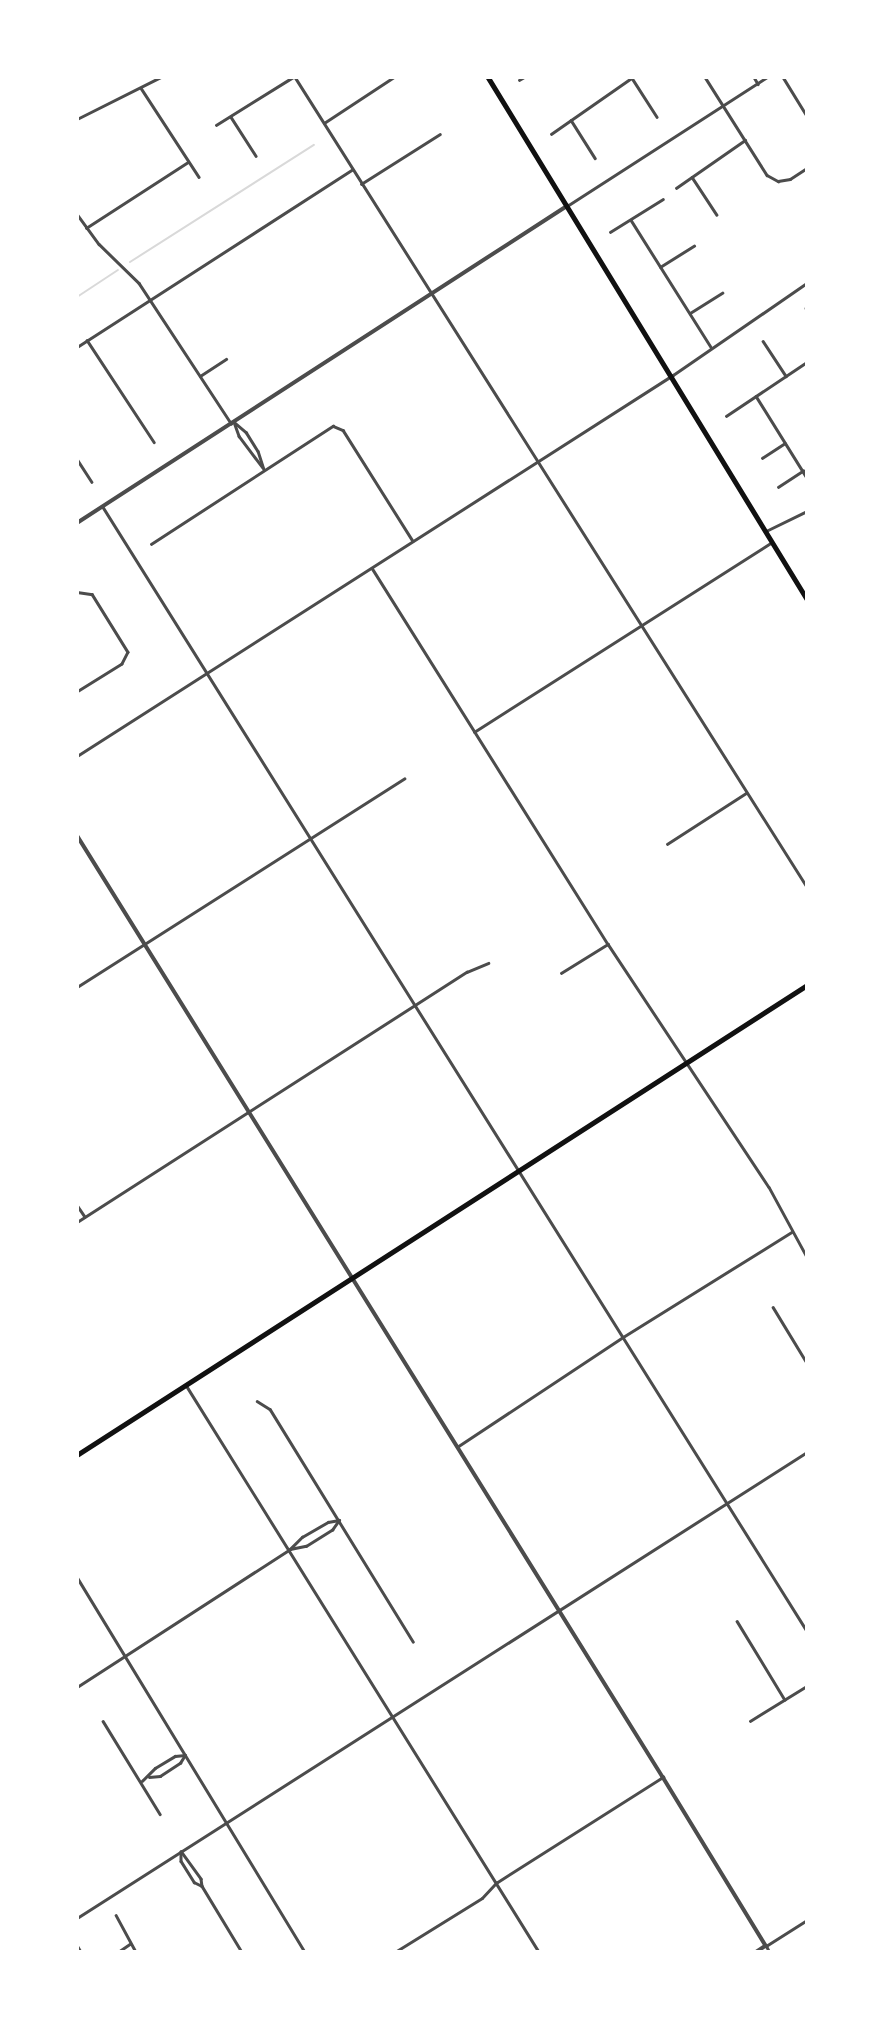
<!DOCTYPE html>
<style>
body{margin:0}
#map{position:relative;width:884px;height:2029px;overflow:hidden;background:#fff;font-family:"Golos Text",sans-serif}
div>[style]{position:absolute}
.stream>*{height:2px;margin:-1px;padding:0 1px;transform-origin:1px;border-radius:1px;background:#d9d9d9}
.minor>*{height:2.5px;margin:-1.25px;padding:0 1.25px;transform-origin:1.25px;border-radius:1.25px;background:#4c4c4c}
.tertiary>*{height:3.5px;margin:-1.75px;padding:0 1.75px;transform-origin:1.75px;border-radius:1.75px;background:#4c4c4c}
.secondary>*{height:4.5px;margin:-2.25px;padding:0 2.25px;transform-origin:2.25px;border-radius:2.25px;background:#111}
.primary>*{height:4.5px;margin:-2.25px;padding:0 2.25px;transform-origin:2.25px;border-radius:2.25px;background:#111}
span{translate:-50% -50%;white-space:nowrap;text-align:center;line-height:1.15;-webkit-text-stroke:7px #fff;paint-order:stroke}
.frame{position:absolute;inset:0;border:79px solid #fff;pointer-events:none}
</style>
<div id="map">
<div class="stream">
<i style="left:130px;top:262px;width:218px;rotate:-32.5deg"></i>
<i style="left:77px;top:297px;width:49px;rotate:-33.4deg"></i>
</div>
<div class="minor">
<i style="left:295px;top:77px;width:958px;rotate:57.7deg"></i>
<i style="left:705px;top:77px;width:116px;rotate:57.7deg"></i>
<i style="left:767px;top:175px;width:13px;rotate:29deg"></i>
<i style="left:778px;top:181px;width:12px;rotate:-9deg"></i>
<i style="left:790px;top:179px;width:20px;rotate:-33deg"></i>
<i style="left:754px;top:77px;width:8px;rotate:60deg"></i>
<i style="left:783px;top:77px;width:46px;rotate:58.4deg"></i>
<i style="left:632px;top:78px;width:46px;rotate:57.3deg"></i>
<i style="left:519px;top:80px;width:6px;rotate:-31deg"></i>
<i style="left:141px;top:88px;width:106px;rotate:56.9deg"></i>
<i style="left:231px;top:117px;width:46px;rotate:57.3deg"></i>
<i style="left:77px;top:119px;width:94px;rotate:-26.6deg"></i>
<i style="left:571px;top:120px;width:45px;rotate:57.7deg"></i>
<i style="left:324px;top:123px;width:84px;rotate:-33.3deg"></i>
<i style="left:216px;top:125px;width:91px;rotate:-31.9deg"></i>
<i style="left:551px;top:134px;width:100px;rotate:-34.8deg"></i>
<i style="left:692px;top:177px;width:45px;rotate:56.7deg"></i>
<i style="left:361px;top:184px;width:93px;rotate:-32.3deg"></i>
<i style="left:676px;top:188px;width:84px;rotate:-34.8deg"></i>
<i style="left:567px;top:206px;width:238px;rotate:-32.8deg"></i>
<i style="left:77px;top:214px;width:37px;rotate:54deg"></i>
<i style="left:99px;top:244px;width:56px;rotate:44.3deg"></i>
<i style="left:139px;top:283px;width:168px;rotate:56.7deg"></i>
<i style="left:631px;top:220px;width:150px;rotate:57.8deg"></i>
<i style="left:86px;top:228px;width:121px;rotate:-32.9deg"></i>
<i style="left:610px;top:232px;width:62px;rotate:-31.9deg"></i>
<i style="left:660px;top:267px;width:40px;rotate:-32deg"></i>
<i style="left:806px;top:308px;width:3px;rotate:72deg"></i>
<i style="left:690px;top:313px;width:38px;rotate:-32deg"></i>
<i style="left:87px;top:340px;width:122px;rotate:56.7deg"></i>
<i style="left:763px;top:341px;width:42px;rotate:56.7deg"></i>
<i style="left:77px;top:347px;width:327px;rotate:-32.8deg"></i>
<i style="left:200px;top:376px;width:31px;rotate:-33deg"></i>
<i style="left:756px;top:396px;width:97px;rotate:58.1deg"></i>
<i style="left:726px;top:416px;width:97px;rotate:-33.7deg"></i>
<i style="left:234px;top:422px;width:16px;rotate:40deg"></i>
<i style="left:246px;top:432px;width:22px;rotate:58deg"></i>
<i style="left:258px;top:451px;width:19px;rotate:72deg"></i>
<i style="left:234px;top:422px;width:15px;rotate:70deg"></i>
<i style="left:239px;top:436px;width:39px;rotate:53deg"></i>
<i style="left:762px;top:458px;width:27px;rotate:-33deg"></i>
<i style="left:77px;top:459px;width:27px;rotate:57deg"></i>
<i style="left:778px;top:487px;width:30px;rotate:-33deg"></i>
<i style="left:103px;top:507px;width:1326px;rotate:57.94deg"></i>
<i style="left:766px;top:531px;width:46px;rotate:-26deg"></i>
<i style="left:151px;top:544px;width:217px;rotate:-33deg"></i>
<i style="left:333px;top:426px;width:11px;rotate:22deg"></i>
<i style="left:343px;top:430px;width:131px;rotate:57.8deg"></i>
<i style="left:372px;top:568px;width:444px;rotate:57.9deg"></i>
<i style="left:608px;top:944px;width:291px;rotate:56.5deg"></i>
<i style="left:769px;top:1187px;width:80px;rotate:61.5deg"></i>
<i style="left:77px;top:592px;width:15px;rotate:8deg"></i>
<i style="left:92px;top:594px;width:68px;rotate:58.2deg"></i>
<i style="left:128px;top:652px;width:13px;rotate:117deg"></i>
<i style="left:122px;top:664px;width:53px;rotate:148.1deg"></i>
<i style="left:474px;top:732px;width:353px;rotate:-32.5deg"></i>
<i style="left:77px;top:756px;width:707px;rotate:-32.59deg"></i>
<i style="left:673px;top:375px;width:163px;rotate:-34.5deg"></i>
<i style="left:667px;top:844px;width:94px;rotate:-32.8deg"></i>
<i style="left:561px;top:973px;width:55px;rotate:-31.7deg"></i>
<i style="left:77px;top:987px;width:388px;rotate:-32.5deg"></i>
<i style="left:77px;top:1205px;width:14px;rotate:56deg"></i>
<i style="left:77px;top:1222px;width:463px;rotate:-32.7deg"></i>
<i style="left:467px;top:972px;width:23px;rotate:-23deg"></i>
<i style="left:773px;top:1307px;width:66px;rotate:58.7deg"></i>
<i style="left:186px;top:1385px;width:668px;rotate:58.09deg"></i>
<i style="left:257px;top:1401px;width:15px;rotate:32deg"></i>
<i style="left:270px;top:1409px;width:273px;rotate:58.4deg"></i>
<i style="left:457px;top:1447px;width:199px;rotate:-33.5deg"></i>
<i style="left:623px;top:1337px;width:199px;rotate:-31.9deg"></i>
<i style="left:290px;top:1549px;width:16px;rotate:-11deg"></i>
<i style="left:306px;top:1546px;width:31px;rotate:-32deg"></i>
<i style="left:332px;top:1530px;width:12px;rotate:-55deg"></i>
<i style="left:77px;top:1577px;width:439px;rotate:58.7deg"></i>
<i style="left:737px;top:1621px;width:92px;rotate:58.7deg"></i>
<i style="left:77px;top:1687px;width:254px;rotate:-32.9deg"></i>
<i style="left:290px;top:1549px;width:17px;rotate:-45deg"></i>
<i style="left:302px;top:1537px;width:30px;rotate:-30deg"></i>
<i style="left:328px;top:1522px;width:11px;rotate:-10deg"></i>
<i style="left:103px;top:1721px;width:109px;rotate:58.5deg"></i>
<i style="left:750px;top:1721px;width:67px;rotate:-31.6deg"></i>
<i style="left:149px;top:1777px;width:11px;rotate:-5deg"></i>
<i style="left:160px;top:1776px;width:24px;rotate:-33deg"></i>
<i style="left:180px;top:1763px;width:9px;rotate:-58deg"></i>
<i style="left:142px;top:1781px;width:18px;rotate:-45deg"></i>
<i style="left:155px;top:1768px;width:23px;rotate:-31deg"></i>
<i style="left:175px;top:1756px;width:10px;rotate:-6deg"></i>
<i style="left:181px;top:1851px;width:34px;rotate:54deg"></i>
<i style="left:201px;top:1879px;width:7px;rotate:82deg"></i>
<i style="left:202px;top:1886px;width:77px;rotate:58.8deg"></i>
<i style="left:181px;top:1852px;width:9px;rotate:90deg"></i>
<i style="left:181px;top:1861px;width:25px;rotate:58deg"></i>
<i style="left:194px;top:1882px;width:9px;rotate:27deg"></i>
<i style="left:116px;top:1915px;width:42px;rotate:61.6deg"></i>
<i style="left:77px;top:1918px;width:866px;rotate:-32.55deg"></i>
<i style="left:77px;top:1945px;width:8px;rotate:60deg"></i>
<i style="left:118px;top:1952px;width:14px;rotate:-34deg"></i>
<i style="left:395px;top:1952px;width:102px;rotate:-31.8deg"></i>
<i style="left:482px;top:1898px;width:21px;rotate:-47deg"></i>
<i style="left:496px;top:1883px;width:198px;rotate:-32.4deg"></i>
<i style="left:769px;top:1952px;width:7px;rotate:-117deg"></i>
<i style="left:766px;top:1946px;width:49px;rotate:-32.4deg"></i>
</div>
<div class="tertiary">
<i style="left:77px;top:523px;width:584px;rotate:-32.9deg"></i>
<i style="left:77px;top:835px;width:1109px;rotate:58.12deg"></i>
<i style="left:663px;top:1777px;width:198px;rotate:58.6deg"></i>
<i style="left:766px;top:1946px;width:11px;rotate:146deg"></i>
</div>
<div class="secondary">
<i style="left:77px;top:1455px;width:868px;rotate:-32.77deg"></i>
</div>
<div class="primary">
<i style="left:488px;top:77px;width:612px;rotate:58.57deg"></i>
</div>
<div class="frame"></div>
</div>
